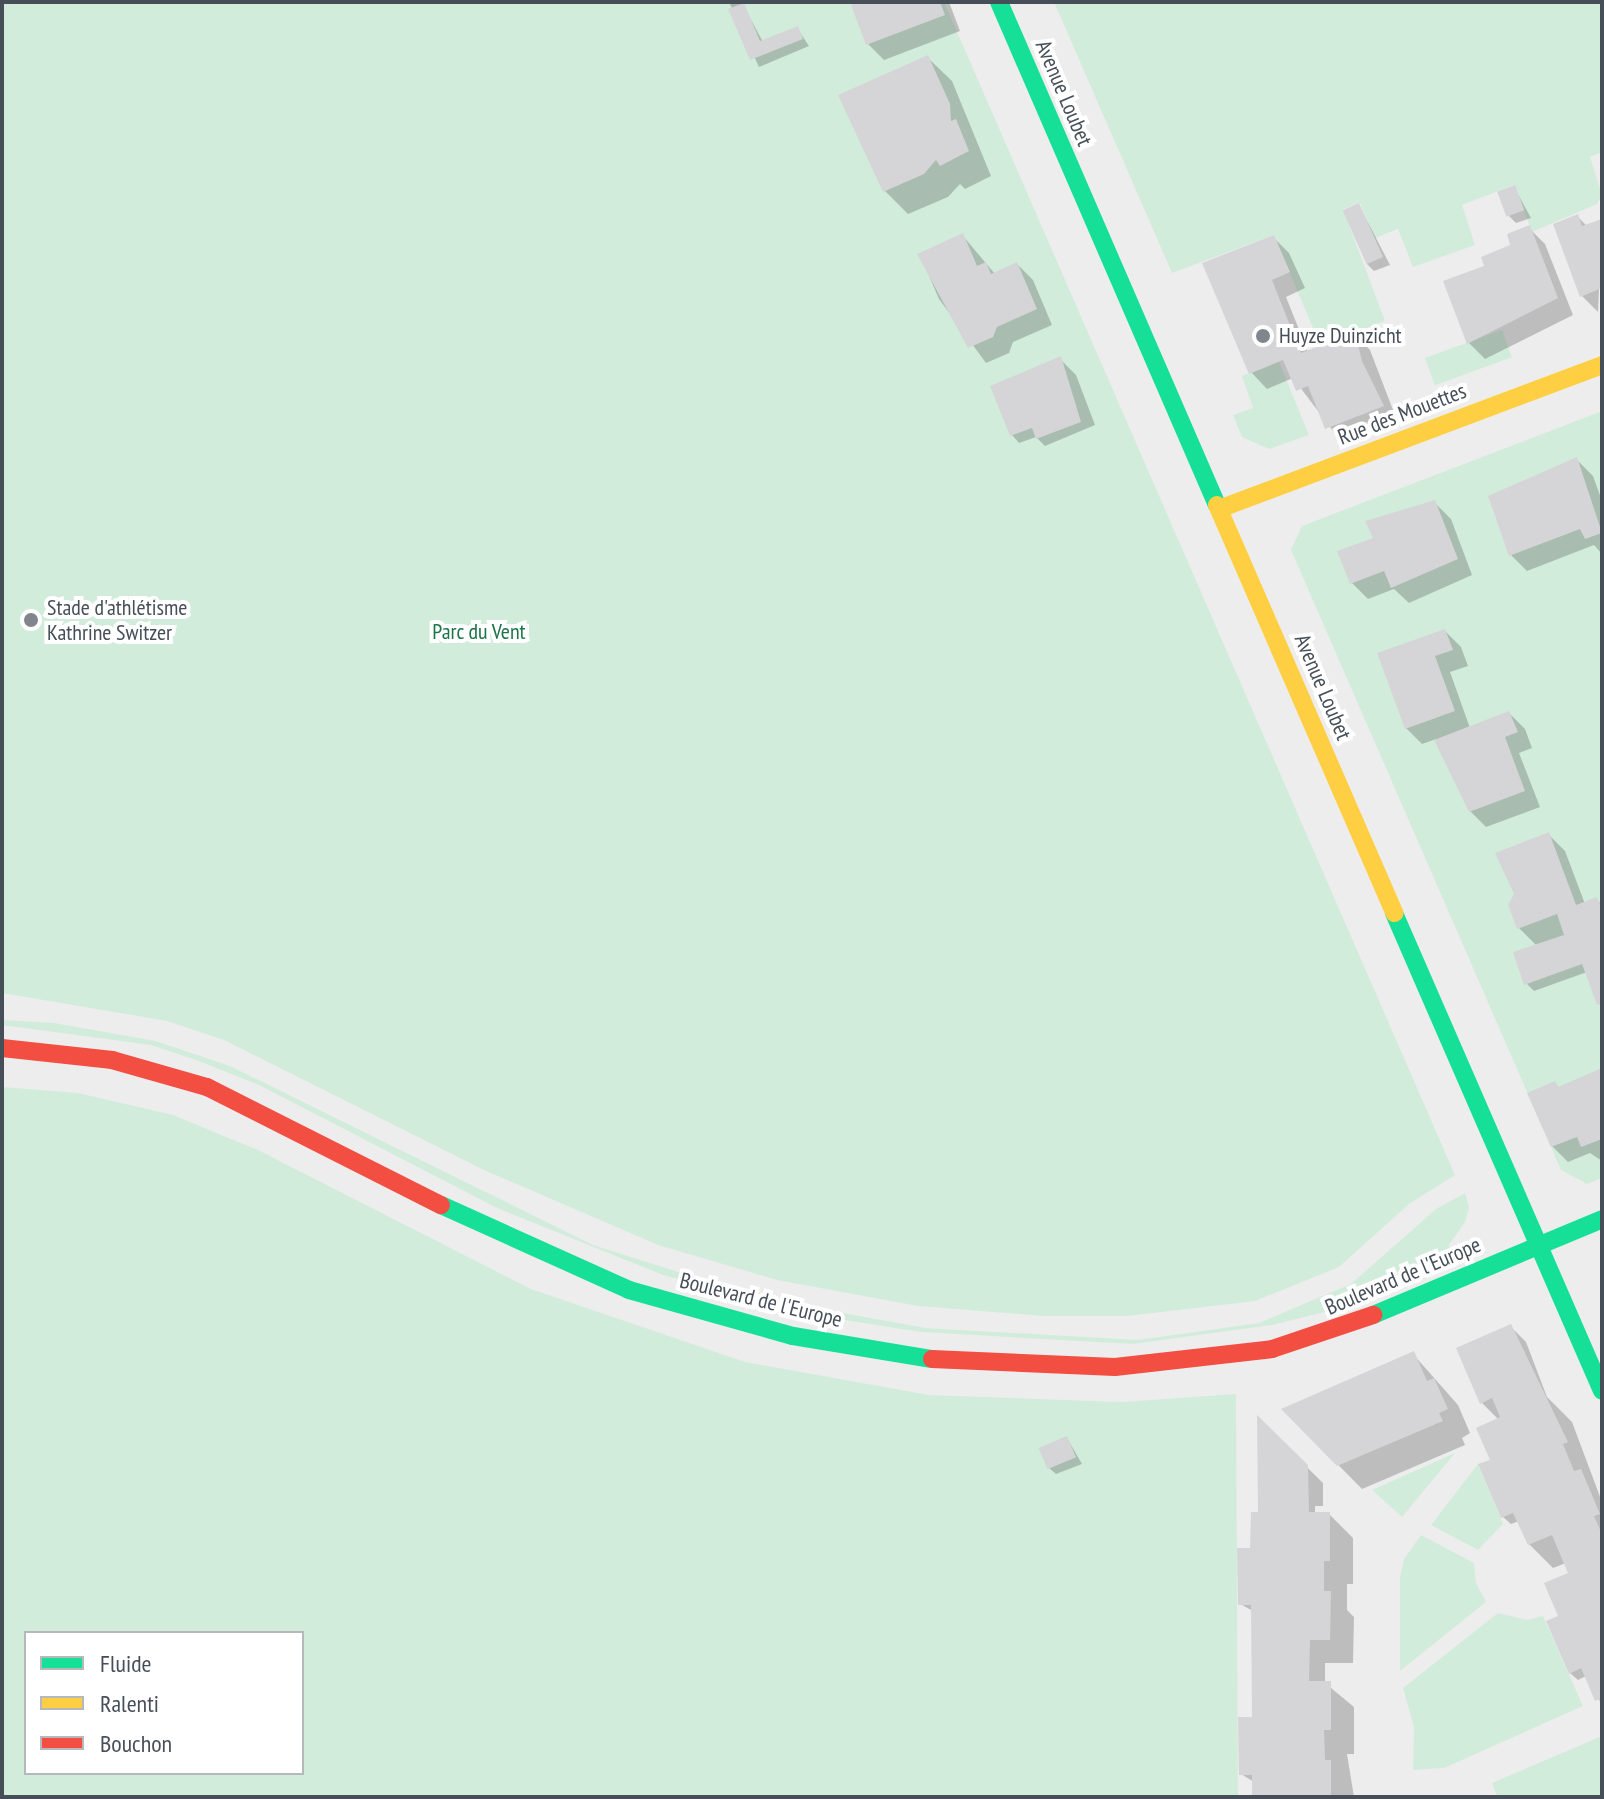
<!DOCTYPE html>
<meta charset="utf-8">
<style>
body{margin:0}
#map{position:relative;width:1604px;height:1799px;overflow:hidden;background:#eeeded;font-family:"PT Sans Narrow",sans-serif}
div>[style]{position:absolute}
.green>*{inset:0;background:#d2ecdc;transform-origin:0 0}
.shadow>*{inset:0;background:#0003}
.building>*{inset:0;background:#d5d5d7;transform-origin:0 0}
.fast>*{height:18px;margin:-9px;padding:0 9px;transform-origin:9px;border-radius:9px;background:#16e098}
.slow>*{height:18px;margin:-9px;padding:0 9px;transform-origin:9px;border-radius:9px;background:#ffcf43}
.jam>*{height:18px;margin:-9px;padding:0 9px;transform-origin:9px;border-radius:9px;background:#f24e42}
.dots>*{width:22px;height:22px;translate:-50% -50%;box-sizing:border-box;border:4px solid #fff;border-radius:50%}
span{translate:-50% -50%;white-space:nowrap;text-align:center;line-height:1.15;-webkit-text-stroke:8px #fff;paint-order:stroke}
.street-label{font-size:22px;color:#464f58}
.poi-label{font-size:22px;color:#464f58}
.left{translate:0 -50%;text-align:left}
.park-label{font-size:22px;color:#1c7449}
.frame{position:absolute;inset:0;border:4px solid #464f58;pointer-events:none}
.legend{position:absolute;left:24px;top:1631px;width:280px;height:144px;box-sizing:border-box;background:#fff;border:2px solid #b5b9bc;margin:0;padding:10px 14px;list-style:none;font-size:24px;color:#464f58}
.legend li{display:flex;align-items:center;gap:16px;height:40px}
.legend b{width:40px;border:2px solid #b5b9bc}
</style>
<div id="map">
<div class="green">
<i style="clip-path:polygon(2px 2px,944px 2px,1455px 1175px,1409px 1204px,1339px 1267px,1255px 1301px,1127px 1316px,1043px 1316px,918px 1306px,777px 1280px,658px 1245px,484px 1170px,224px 1040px,167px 1021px,2px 993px)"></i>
<i style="clip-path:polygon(1054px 2px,1602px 2px,1602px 152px,1590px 157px,1602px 195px,1597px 204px,1532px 232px,1514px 185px,1462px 205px,1475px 245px,1413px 267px,1398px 229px,1375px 238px,1360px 203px,1343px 209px,1385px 321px,1320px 345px,1274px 235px,1172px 273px)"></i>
<i style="left:1502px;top:330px;width:29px;height:82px;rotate:70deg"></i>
<i style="clip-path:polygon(1279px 362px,1309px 435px,1269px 449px,1242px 437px,1233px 415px,1253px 408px,1242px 376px)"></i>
<i style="clip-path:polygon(1602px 411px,1602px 1178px,1587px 1184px,1561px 1170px,1291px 550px,1302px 526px)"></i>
<i style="clip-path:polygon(2px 1020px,54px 1023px,156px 1041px,230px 1066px,593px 1245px,764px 1299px,926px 1328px,1138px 1340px,1259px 1323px,1351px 1284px,1436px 1209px,1465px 1193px,1469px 1207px,1465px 1222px,1449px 1245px,1451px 1258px,1333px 1310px,1272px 1325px,1133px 1344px,921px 1332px,813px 1315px,663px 1275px,497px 1208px,259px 1085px,196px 1060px,151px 1045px,2px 1025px)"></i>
<i style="clip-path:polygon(evenodd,2px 1087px,78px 1093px,173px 1115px,258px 1150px,531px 1289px,745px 1362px,929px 1395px,1122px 1402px,1236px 1394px,1238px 1797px,2px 1797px,2px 1087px,26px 1633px,302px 1633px,302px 1773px,26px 1773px,26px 1633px)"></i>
<i style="clip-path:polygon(1455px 1453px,1402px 1517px,1372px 1490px)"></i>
<i style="clip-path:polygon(1478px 1464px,1503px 1524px,1478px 1550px,1431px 1525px)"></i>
<i style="clip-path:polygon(1421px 1535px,1474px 1563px,1476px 1583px,1486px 1602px,1400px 1671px,1400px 1577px,1404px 1559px)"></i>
<i style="clip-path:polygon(1498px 1613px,1527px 1620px,1543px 1616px,1583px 1706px,1444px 1768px,1413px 1770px,1414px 1727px,1403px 1688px)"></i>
<i style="clip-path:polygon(1602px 1736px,1602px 1797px,1497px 1797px,1492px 1783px)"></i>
</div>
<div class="shadow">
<i style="clip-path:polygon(729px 2px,750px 2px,743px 5px,763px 42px,797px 28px,809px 46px,759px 67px)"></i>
<i style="clip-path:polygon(864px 2px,949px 2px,960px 31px,884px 60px,868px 44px,853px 6px)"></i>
<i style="clip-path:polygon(928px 58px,952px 81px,991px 176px,965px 189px,960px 184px,948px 197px,908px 214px,884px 190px)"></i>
<i style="clip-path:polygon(1514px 187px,1531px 218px,1516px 223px,1509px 216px)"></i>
<i style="clip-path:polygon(1359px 205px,1390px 265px,1374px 271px,1367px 264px)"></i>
<i style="clip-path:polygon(1577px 216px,1587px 226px,1602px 221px,1598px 312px,1582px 296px)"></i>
<i style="clip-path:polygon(1529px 228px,1545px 244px,1573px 315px,1485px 359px,1469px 343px,1487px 267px)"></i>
<i style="clip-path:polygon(963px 236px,995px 274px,1017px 264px,1033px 280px,1052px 325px,1013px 342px,1009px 353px,986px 363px,939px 299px,920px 255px)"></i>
<i style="clip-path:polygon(1273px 237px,1289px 253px,1305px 288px,1286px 297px,1308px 352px,1354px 334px,1370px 350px,1398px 423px,1343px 444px,1293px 378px,1267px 389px,1251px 372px)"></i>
<i style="clip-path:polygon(1060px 359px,1076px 375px,1095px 425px,1045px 446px,1036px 437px,1019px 443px,1012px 435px)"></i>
<i style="clip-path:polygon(1577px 460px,1593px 476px,1602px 501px,1602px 554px,1594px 545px,1527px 571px,1511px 555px)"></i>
<i style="clip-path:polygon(1435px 503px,1451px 519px,1472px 575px,1409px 603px,1394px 589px,1368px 599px,1352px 583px,1375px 539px)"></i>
<i style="clip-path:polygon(1445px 631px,1461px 647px,1468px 666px,1450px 672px,1470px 728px,1509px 713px,1525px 729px,1532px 748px,1519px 753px,1540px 807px,1486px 827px,1470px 811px,1436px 739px,1422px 744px,1406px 728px,1379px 655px)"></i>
<i style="clip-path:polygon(1549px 835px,1565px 851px,1585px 904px,1597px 900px,1602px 905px,1602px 1008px,1587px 972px,1534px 991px,1526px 983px,1537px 946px,1519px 928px)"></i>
<i style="clip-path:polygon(1602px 1071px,1602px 1161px,1590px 1153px,1568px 1162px,1552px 1146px,1554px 1083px,1560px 1089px)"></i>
<i style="clip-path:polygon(1510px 1326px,1526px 1342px,1547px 1397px,1572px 1422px,1602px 1502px,1602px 1705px,1586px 1676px,1578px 1680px,1570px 1673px,1564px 1624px,1571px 1574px,1566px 1563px,1553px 1568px,1529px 1544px,1519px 1521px,1511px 1524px,1503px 1517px,1496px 1469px,1499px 1420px,1482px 1403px)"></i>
<i style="clip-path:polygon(1413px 1354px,1458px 1405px,1470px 1433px,1462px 1438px,1465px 1445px,1362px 1489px,1284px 1410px)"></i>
<i style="clip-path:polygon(1259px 1420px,1323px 1483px,1323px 1506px,1315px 1506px,1315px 1514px,1329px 1514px,1353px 1538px,1353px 1584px,1347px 1584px,1347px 1610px,1354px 1617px,1353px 1663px,1325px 1663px,1325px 1683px,1354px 1707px,1354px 1754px,1347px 1754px,1354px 1797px,1254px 1797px,1254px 1782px,1241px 1774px,1257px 1725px,1255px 1612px,1240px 1604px,1260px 1514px)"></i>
<i style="clip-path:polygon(1067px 1438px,1082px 1464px,1056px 1474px,1048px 1467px)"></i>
</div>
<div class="building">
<i style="clip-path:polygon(859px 2px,940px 2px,945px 15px,866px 45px,851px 5px)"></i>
<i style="clip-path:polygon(744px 3px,760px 41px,798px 26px,803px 39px,750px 60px,728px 9px)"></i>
<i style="clip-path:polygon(928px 55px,950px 104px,951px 121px,956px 119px,969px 151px,940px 166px,936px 160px,924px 174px,883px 192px,838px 95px)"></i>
<i style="left:1515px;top:185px;width:27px;height:19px;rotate:70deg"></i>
<i style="left:1359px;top:203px;width:59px;height:18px;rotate:66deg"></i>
<i style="clip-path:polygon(1578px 214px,1582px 226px,1602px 219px,1602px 288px,1580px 297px,1553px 224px)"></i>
<i style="clip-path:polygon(1530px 225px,1558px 298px,1467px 344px,1443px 281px,1484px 266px,1481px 257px,1510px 245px,1507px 234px)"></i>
<i style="clip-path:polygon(963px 233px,977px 266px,986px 262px,991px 274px,1017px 262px,1037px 309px,997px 327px,993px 337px,968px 348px,917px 254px)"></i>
<i style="clip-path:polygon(1274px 235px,1290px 272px,1272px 280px,1301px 353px,1355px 332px,1362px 361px,1384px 406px,1325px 429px,1308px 386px,1296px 391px,1283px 360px,1249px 374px,1202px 263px)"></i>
<i style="clip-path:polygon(1061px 356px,1081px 422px,1036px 439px,1032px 428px,1010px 436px,990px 386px)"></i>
<i style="clip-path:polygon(1577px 457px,1602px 533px,1585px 539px,1580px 529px,1509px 556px,1488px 496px)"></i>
<i style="clip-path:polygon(1435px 500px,1458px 559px,1391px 588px,1384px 571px,1350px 584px,1337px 551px,1373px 538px,1365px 521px)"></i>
<i style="clip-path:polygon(1445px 629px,1453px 650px,1435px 656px,1455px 711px,1405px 729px,1377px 653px)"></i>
<i style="clip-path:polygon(1509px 711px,1518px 732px,1505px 737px,1525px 791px,1469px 812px,1434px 740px)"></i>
<i style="clip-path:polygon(1549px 832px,1576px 905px,1597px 897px,1602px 909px,1602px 1004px,1597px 1005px,1582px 964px,1524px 985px,1513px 952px,1564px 935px,1557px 914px,1517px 929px,1508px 905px,1514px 894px,1495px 853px)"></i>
<i style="clip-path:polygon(1602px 1068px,1602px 1139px,1581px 1147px,1577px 1137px,1551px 1147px,1527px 1093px,1555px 1081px,1558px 1087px)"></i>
<i style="clip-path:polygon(1511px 1324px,1568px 1442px,1563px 1444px,1574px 1471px,1581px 1469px,1600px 1514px,1594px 1516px,1602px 1534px,1602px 1698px,1595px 1701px,1581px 1668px,1569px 1674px,1546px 1621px,1558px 1616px,1544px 1583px,1568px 1573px,1552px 1535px,1528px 1545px,1513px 1513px,1501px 1518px,1478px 1464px,1490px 1460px,1476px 1428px,1500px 1417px,1492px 1398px,1480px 1404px,1456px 1348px)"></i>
<i style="clip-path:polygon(1414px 1351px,1427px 1381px,1434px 1378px,1448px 1409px,1439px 1413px,1443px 1421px,1337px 1466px,1281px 1409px)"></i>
<i style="clip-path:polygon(1257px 1415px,1308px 1465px,1309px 1512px,1330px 1512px,1330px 1561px,1324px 1561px,1324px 1591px,1331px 1591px,1330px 1640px,1310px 1640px,1309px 1681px,1331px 1681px,1331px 1730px,1324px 1730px,1325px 1760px,1331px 1760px,1331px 1797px,1252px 1797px,1252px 1775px,1239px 1775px,1238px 1717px,1252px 1717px,1251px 1605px,1238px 1605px,1237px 1548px,1250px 1548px,1251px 1512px,1258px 1512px)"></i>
<i style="left:1067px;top:1436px;width:23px;height:31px;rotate:67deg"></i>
</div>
<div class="fast">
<i style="left:999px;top:2px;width:548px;rotate:66.57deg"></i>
<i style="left:1394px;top:913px;width:521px;rotate:66.48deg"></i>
<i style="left:441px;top:1205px;width:206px;rotate:24.3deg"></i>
<i style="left:629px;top:1290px;width:170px;rotate:15.7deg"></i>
<i style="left:793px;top:1336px;width:141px;rotate:9.4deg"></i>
<i style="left:1373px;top:1315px;width:248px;rotate:-22.7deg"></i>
</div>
<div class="slow">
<i style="left:1217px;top:505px;width:445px;rotate:66.5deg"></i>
<i style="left:1219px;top:509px;width:409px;rotate:-20.6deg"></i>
</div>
<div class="jam">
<i style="left:2px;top:1048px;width:111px;rotate:6.2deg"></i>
<i style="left:112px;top:1060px;width:99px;rotate:15.9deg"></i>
<i style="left:207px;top:1087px;width:262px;rotate:26.8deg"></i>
<i style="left:932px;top:1359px;width:183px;rotate:2.5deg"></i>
<i style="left:1115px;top:1367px;width:158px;rotate:-6.5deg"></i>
<i style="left:1272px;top:1349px;width:107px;rotate:-18.6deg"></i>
</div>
<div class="dots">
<i style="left:1263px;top:336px;background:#81868c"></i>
<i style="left:31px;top:620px;background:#81868c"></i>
</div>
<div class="street-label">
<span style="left:1064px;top:93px;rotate:67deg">Avenue Loubet</span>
<span style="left:1402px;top:414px;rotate:-21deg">Rue des Mouettes</span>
<span style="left:1323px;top:687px;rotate:67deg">Avenue Loubet</span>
<span style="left:1403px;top:1276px;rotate:-23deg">Boulevard de l'Europe</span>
<span style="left:761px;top:1300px;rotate:14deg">Boulevard de l'Europe</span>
</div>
<div class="poi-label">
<span class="left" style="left:1279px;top:336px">Huyze Duinzicht</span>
<span class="left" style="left:47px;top:620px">Stade d'athlétisme<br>Kathrine Switzer</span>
</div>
<div class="park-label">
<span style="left:479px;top:632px">Parc du Vent</span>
</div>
<div class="frame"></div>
<ul class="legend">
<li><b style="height:10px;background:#16e098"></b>Fluide</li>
<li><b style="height:10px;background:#ffcf43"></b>Ralenti</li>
<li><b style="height:10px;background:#f24e42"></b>Bouchon</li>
</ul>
</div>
